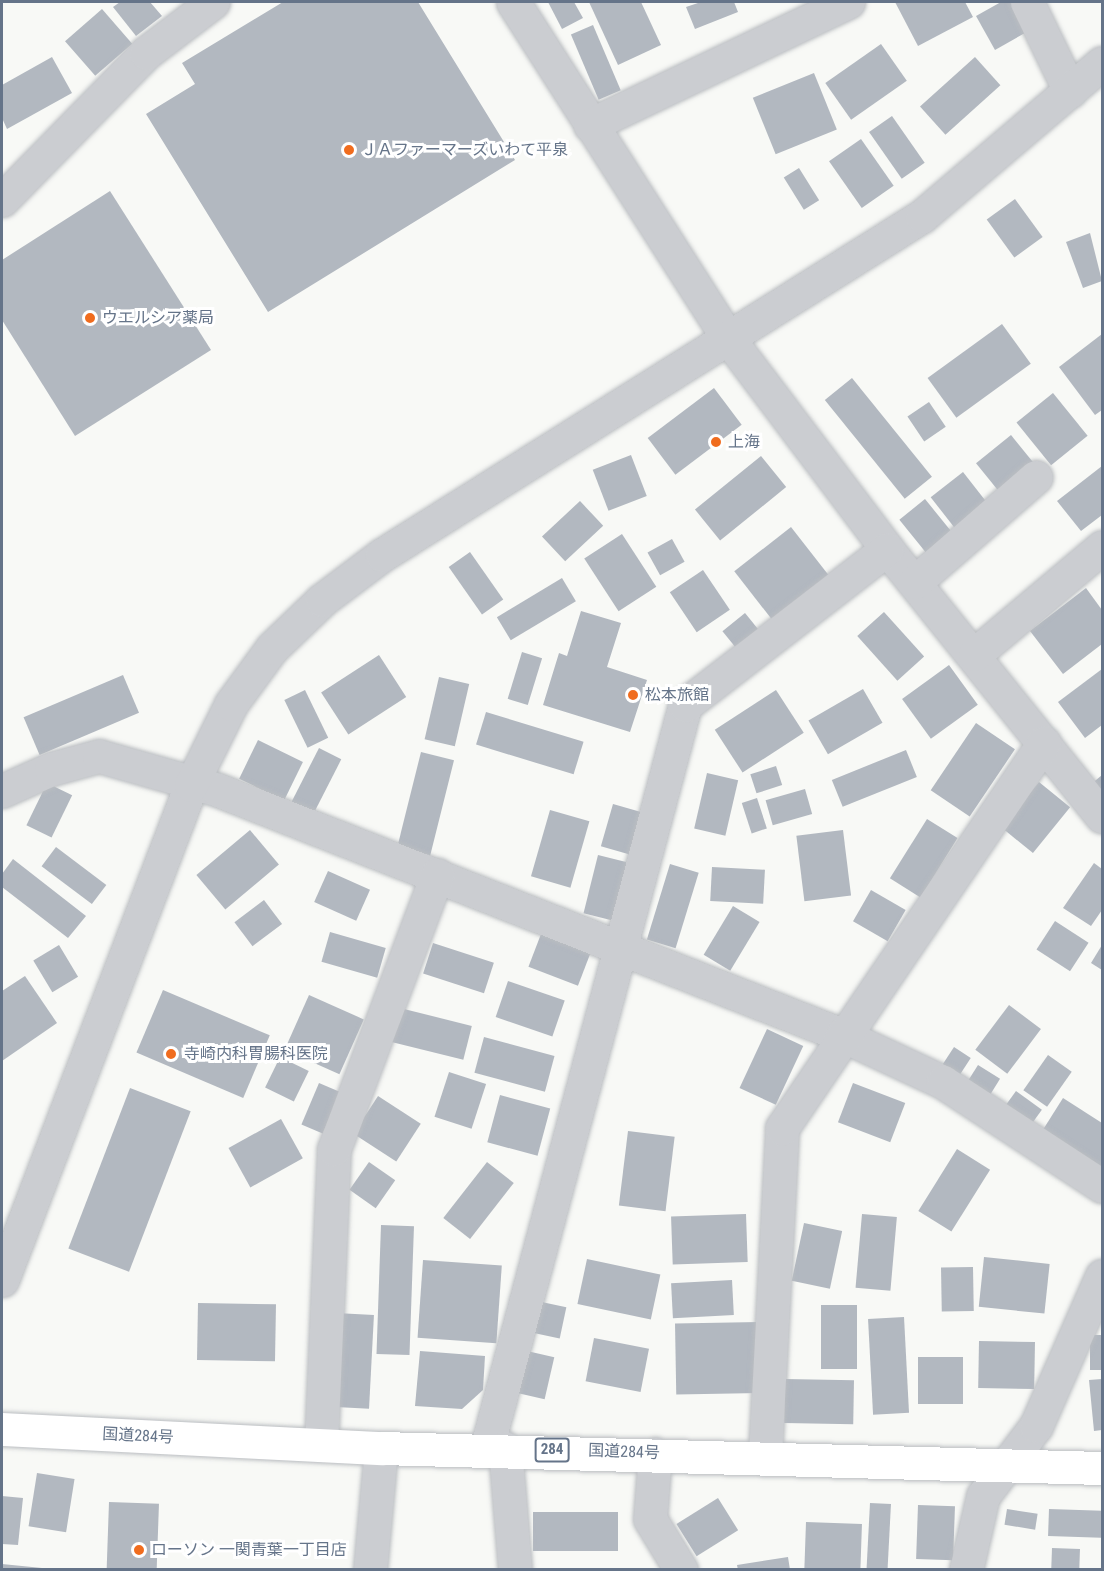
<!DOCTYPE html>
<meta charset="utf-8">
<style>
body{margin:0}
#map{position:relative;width:1104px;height:1571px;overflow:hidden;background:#f8f9f6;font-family:"Roboto Condensed","Noto Sans JP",sans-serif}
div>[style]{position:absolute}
.building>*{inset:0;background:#b2b8c0;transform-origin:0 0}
.roads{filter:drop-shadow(0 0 2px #babdc1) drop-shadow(0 0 2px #babdc1)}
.minor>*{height:33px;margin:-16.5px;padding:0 16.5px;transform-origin:16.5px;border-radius:16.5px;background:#cbcdd1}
.highway>*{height:33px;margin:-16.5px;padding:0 16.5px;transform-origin:16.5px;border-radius:16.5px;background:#fff}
.dots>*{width:16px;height:16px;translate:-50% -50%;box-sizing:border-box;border:3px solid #fff;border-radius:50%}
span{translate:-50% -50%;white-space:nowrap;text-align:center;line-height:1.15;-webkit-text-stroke:6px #fff;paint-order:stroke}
.shield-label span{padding:2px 4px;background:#fff;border:2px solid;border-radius:4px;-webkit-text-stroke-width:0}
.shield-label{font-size:15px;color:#657489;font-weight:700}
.poi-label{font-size:16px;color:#657489}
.left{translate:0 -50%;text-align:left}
.street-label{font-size:16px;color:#657489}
.frame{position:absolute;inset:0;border:3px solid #657489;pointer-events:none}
</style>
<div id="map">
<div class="building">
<i style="clip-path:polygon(120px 2px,150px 2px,162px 16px,136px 36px,113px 7px)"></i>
<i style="clip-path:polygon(283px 2px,418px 2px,515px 160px,268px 312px,146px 114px,195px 84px,182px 63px)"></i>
<i style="clip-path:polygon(548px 2px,574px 2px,583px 18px,562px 29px)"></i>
<i style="clip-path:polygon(589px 2px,641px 2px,661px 45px,618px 65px)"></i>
<i style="clip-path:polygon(701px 2px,734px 2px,738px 12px,695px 29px,686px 7px)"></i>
<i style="clip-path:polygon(895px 2px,965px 2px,973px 17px,918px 46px)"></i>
<i style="clip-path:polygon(1001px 2px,1016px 2px,1032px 29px,995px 50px,976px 16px)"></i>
<i style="left:102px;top:9px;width:46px;height:49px;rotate:49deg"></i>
<i style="left:593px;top:25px;width:71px;height:24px;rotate:67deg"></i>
<i style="left:881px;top:44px;width:45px;height:68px;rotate:55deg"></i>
<i style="clip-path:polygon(52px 57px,72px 93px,7px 129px,2px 118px,2px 85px)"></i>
<i style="left:975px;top:57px;width:38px;height:74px;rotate:48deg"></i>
<i style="left:814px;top:73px;width:61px;height:66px;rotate:68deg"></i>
<i style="left:892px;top:116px;width:57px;height:28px;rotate:55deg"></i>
<i style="left:861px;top:139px;width:57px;height:39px;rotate:55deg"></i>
<i style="left:799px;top:168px;width:38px;height:18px;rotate:58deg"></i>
<i style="clip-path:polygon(110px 191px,211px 350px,75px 436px,2px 320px,2px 260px)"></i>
<i style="left:1015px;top:199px;width:47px;height:35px;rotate:54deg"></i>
<i style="clip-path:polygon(1090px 233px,1102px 281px,1083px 288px,1066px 242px)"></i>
<i style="left:1002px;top:324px;width:49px;height:92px;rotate:54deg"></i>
<i style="clip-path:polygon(1102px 334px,1102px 410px,1095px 415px,1059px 367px)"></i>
<i style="left:852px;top:378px;width:127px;height:35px;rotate:51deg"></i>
<i style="left:714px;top:388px;width:46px;height:83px;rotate:53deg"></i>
<i style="left:1053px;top:393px;width:55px;height:47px;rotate:51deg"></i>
<i style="left:929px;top:402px;width:30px;height:26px;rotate:56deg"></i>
<i style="left:1011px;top:435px;width:38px;height:45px;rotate:51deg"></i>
<i style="left:631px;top:455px;width:44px;height:41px;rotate:69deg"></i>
<i style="left:761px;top:456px;width:40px;height:85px;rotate:51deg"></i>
<i style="clip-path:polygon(1102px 466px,1102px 515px,1081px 531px,1057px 501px)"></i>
<i style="left:963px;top:472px;width:41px;height:41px;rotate:52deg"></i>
<i style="left:925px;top:499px;width:46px;height:33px;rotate:51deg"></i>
<i style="left:580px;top:501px;width:34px;height:52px;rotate:47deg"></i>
<i style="left:791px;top:527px;width:65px;height:72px;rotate:52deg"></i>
<i style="left:622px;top:534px;width:63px;height:45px;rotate:57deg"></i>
<i style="left:672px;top:539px;width:26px;height:28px;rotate:61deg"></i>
<i style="left:470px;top:552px;width:58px;height:26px;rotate:55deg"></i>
<i style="left:703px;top:570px;width:48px;height:40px;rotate:56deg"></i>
<i style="left:562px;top:578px;width:27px;height:76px;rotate:59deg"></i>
<i style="clip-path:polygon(1086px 588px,1102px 610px,1102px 644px,1063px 674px,1030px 631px)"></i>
<i style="clip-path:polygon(581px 611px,621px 623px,607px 667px,647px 680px,630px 732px,543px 705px,559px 653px,567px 656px)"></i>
<i style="left:884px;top:612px;width:60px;height:36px;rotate:48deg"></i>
<i style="left:745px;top:613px;width:28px;height:29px;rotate:51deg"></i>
<i style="left:522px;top:652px;width:21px;height:49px;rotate:17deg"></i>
<i style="left:379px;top:655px;width:50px;height:69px;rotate:57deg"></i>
<i style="left:949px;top:665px;width:49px;height:58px;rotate:54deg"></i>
<i style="clip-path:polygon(1102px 669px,1102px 725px,1085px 738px,1058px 702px)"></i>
<i style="left:123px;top:675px;width:41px;height:108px;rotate:67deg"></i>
<i style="left:439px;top:677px;width:31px;height:64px;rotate:13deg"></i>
<i style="left:863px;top:689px;width:39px;height:63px;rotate:60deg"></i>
<i style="left:305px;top:690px;width:53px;height:23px;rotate:64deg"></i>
<i style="left:776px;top:690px;width:51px;height:73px;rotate:57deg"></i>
<i style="left:486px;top:712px;width:102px;height:34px;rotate:17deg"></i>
<i style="left:976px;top:723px;width:47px;height:81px;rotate:34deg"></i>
<i style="left:258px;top:740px;width:50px;height:43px;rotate:26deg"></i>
<i style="left:319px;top:748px;width:25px;height:64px;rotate:27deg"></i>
<i style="left:906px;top:750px;width:29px;height:80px;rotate:68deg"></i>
<i style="left:421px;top:752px;width:34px;height:98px;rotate:14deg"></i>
<i style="left:776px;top:766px;width:20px;height:27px;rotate:72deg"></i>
<i style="left:707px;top:773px;width:32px;height:57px;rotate:13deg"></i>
<i style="clip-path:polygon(1102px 775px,1102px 803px,1089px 786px)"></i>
<i style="left:1039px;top:782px;width:40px;height:59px;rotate:39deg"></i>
<i style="left:47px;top:783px;width:28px;height:47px;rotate:26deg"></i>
<i style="left:805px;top:789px;width:26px;height:41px;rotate:74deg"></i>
<i style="left:757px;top:798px;width:32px;height:16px;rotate:72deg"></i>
<i style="left:613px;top:804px;width:29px;height:44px;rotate:16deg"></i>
<i style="left:550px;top:810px;width:41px;height:69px;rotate:16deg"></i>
<i style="left:927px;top:819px;width:36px;height:70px;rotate:32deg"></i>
<i style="left:250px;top:830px;width:45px;height:70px;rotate:50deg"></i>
<i style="left:843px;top:830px;width:66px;height:47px;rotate:83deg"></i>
<i style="left:56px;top:847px;width:63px;height:24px;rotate:37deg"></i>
<i style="left:598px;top:855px;width:32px;height:60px;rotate:14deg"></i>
<i style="clip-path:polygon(13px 859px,86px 916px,68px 938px,2px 887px,2px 874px)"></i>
<i style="clip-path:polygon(1094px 863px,1102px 869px,1102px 910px,1091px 926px,1063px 908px)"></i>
<i style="left:670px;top:864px;width:30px;height:79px;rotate:17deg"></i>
<i style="left:712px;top:867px;width:53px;height:34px;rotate:3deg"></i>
<i style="left:328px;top:871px;width:46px;height:34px;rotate:24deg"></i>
<i style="left:871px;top:890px;width:40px;height:36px;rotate:30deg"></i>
<i style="left:264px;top:900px;width:30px;height:37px;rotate:53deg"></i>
<i style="left:733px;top:906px;width:31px;height:57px;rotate:31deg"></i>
<i style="left:1055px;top:921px;width:40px;height:34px;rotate:33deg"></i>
<i style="left:330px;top:932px;width:58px;height:31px;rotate:16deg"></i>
<i style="left:541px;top:934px;width:53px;height:35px;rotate:21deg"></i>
<i style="left:433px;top:943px;width:64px;height:32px;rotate:18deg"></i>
<i style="left:59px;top:945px;width:37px;height:30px;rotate:59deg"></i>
<i style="clip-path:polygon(1102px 945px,1102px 970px,1091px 963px)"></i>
<i style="clip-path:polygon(25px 976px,57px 1023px,2px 1061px,2px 991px)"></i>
<i style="left:508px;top:981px;width:60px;height:38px;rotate:19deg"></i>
<i style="left:163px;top:990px;width:116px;height:68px;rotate:23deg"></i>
<i style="left:309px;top:995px;width:60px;height:60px;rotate:24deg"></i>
<i style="left:1009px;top:1005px;width:40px;height:56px;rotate:37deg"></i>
<i style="left:400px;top:1008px;width:74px;height:35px;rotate:14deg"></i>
<i style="left:767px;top:1029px;width:40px;height:65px;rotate:25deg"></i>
<i style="left:484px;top:1037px;width:73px;height:37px;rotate:15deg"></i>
<i style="left:954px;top:1047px;width:20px;height:21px;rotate:33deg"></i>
<i style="left:1048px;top:1055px;width:29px;height:43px;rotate:35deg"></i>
<i style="left:280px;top:1057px;width:32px;height:34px;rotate:26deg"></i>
<i style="left:978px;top:1065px;width:26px;height:19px;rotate:32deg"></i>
<i style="left:449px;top:1072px;width:39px;height:47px;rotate:18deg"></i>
<i style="left:319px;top:1083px;width:23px;height:45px;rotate:23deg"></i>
<i style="left:853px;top:1083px;width:56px;height:42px;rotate:21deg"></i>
<i style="left:130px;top:1088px;width:65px;height:172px;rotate:21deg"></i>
<i style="left:1016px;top:1091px;width:32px;height:24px;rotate:36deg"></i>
<i style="left:500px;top:1095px;width:52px;height:49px;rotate:15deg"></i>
<i style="left:378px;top:1096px;width:51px;height:45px;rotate:33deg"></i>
<i style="clip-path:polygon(1063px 1098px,1102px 1123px,1102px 1176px,1039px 1136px)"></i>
<i style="left:281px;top:1119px;width:45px;height:60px;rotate:61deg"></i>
<i style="left:628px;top:1131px;width:47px;height:75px;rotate:7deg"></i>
<i style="left:957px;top:1149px;width:39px;height:73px;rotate:32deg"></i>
<i style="left:369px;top:1162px;width:32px;height:34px;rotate:35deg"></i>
<i style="left:487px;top:1162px;width:34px;height:71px;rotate:38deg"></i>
<i style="left:746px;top:1214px;width:48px;height:75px;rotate:88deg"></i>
<i style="left:862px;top:1214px;width:35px;height:74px;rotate:5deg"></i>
<i style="left:804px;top:1223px;width:39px;height:59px;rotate:12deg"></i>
<i style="left:381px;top:1225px;width:33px;height:129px;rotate:2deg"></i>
<i style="left:984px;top:1257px;width:66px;height:50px;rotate:6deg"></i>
<i style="left:587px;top:1259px;width:75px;height:46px;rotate:12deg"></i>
<i style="left:423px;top:1260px;width:79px;height:78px;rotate:4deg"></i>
<i style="left:973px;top:1267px;width:44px;height:32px;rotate:89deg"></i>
<i style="left:732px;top:1280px;width:35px;height:61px;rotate:87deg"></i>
<i style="left:537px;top:1301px;width:30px;height:32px;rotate:12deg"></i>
<i style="left:198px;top:1303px;width:78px;height:57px;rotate:1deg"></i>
<i style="left:857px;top:1305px;width:64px;height:36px;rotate:90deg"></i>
<i style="left:336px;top:1313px;width:38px;height:94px;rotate:3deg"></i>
<i style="left:904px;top:1317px;width:96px;height:36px;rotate:87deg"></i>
<i style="left:759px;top:1322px;width:71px;height:84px;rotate:89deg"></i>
<i style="left:1090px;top:1335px;width:12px;height:35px"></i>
<i style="left:594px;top:1338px;width:56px;height:44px;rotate:11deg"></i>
<i style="left:979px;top:1341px;width:56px;height:47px;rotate:1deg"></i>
<i style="clip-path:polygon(420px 1351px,485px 1356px,483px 1390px,462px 1409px,415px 1406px)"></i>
<i style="left:527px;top:1351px;width:28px;height:43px;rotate:13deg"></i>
<i style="left:963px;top:1357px;width:47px;height:45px;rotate:90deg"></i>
<i style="left:785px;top:1379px;width:69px;height:44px;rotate:1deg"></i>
<i style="clip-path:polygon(1102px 1379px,1102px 1430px,1094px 1431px,1089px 1380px)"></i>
<i style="left:37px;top:1473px;width:38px;height:54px;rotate:9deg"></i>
<i style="clip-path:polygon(2px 1496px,23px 1498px,18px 1545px,2px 1544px)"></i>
<i style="left:718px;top:1498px;width:38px;height:49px;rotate:58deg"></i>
<i style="left:109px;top:1502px;width:50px;height:68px;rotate:2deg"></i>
<i style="left:870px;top:1503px;width:21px;height:67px;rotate:3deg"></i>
<i style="left:918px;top:1505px;width:37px;height:54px;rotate:2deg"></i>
<i style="left:1007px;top:1509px;width:31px;height:16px;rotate:9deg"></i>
<i style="left:1049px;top:1509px;width:53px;height:27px;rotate:2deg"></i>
<i style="left:533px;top:1512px;width:85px;height:39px"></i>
<i style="left:806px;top:1522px;width:56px;height:48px;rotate:2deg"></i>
<i style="left:1052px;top:1548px;width:28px;height:22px;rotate:2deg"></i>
<i style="clip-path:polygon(788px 1557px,790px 1570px,738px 1570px,737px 1565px)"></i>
<i style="clip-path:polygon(2px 1564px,42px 1568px,42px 1570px,2px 1570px)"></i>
</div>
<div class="roads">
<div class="minor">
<i style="left:513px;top:2px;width:399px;rotate:57.4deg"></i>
<i style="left:728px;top:338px;width:264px;rotate:53deg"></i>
<i style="left:887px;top:549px;width:343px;rotate:51.2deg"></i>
<i style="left:1027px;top:2px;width:99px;rotate:64.2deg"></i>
<i style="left:590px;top:125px;width:286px;rotate:-25.5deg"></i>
<i style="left:2px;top:200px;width:206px;rotate:-45.6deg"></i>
<i style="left:146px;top:53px;width:84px;rotate:-37.3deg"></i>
<i style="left:915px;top:582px;width:160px;rotate:-41deg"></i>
<i style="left:975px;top:654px;width:166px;rotate:-40.1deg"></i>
<i style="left:2px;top:791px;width:54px;rotate:-24.2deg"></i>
<i style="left:51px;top:769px;width:50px;rotate:-15.2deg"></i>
<i style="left:99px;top:756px;width:124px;rotate:15.9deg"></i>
<i style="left:218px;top:790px;width:670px;rotate:21.44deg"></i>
<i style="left:842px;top:1035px;width:111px;rotate:25deg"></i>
<i style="left:943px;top:1082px;width:190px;rotate:33.2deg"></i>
<i style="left:2px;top:1280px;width:530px;rotate:-69.1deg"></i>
<i style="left:191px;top:785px;width:90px;rotate:-63.7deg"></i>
<i style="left:231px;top:704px;width:69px;rotate:-53.8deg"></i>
<i style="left:272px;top:648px;width:69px;rotate:-43.8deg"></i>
<i style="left:322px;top:600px;width:75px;rotate:-36.9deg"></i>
<i style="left:382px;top:555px;width:638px;rotate:-32.12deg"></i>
<i style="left:922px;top:216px;width:236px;rotate:-40.4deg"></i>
<i style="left:321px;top:1445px;width:296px;rotate:-87.5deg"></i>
<i style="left:334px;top:1149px;width:293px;rotate:-69.4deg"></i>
<i style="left:487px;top:1447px;width:768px;rotate:-75.06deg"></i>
<i style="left:685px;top:705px;width:255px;rotate:-37.7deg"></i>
<i style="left:505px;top:1448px;width:122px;rotate:85.3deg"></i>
<i style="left:655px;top:1454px;width:65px;rotate:94.4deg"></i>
<i style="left:650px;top:1519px;width:60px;rotate:58.7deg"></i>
<i style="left:765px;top:1455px;width:327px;rotate:-87deg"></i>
<i style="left:782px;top:1128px;width:466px;rotate:-55.8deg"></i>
<i style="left:370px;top:1570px;width:122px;rotate:-84.8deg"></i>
<i style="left:966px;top:1570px;width:76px;rotate:-77.1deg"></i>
<i style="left:983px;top:1496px;width:88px;rotate:-52.9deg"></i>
<i style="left:1036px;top:1426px;width:164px;rotate:-66.3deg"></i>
</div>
<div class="highway">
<i style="left:2px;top:1429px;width:379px;rotate:2.9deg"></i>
<i style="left:381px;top:1448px;width:721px;rotate:1.59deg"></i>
</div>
</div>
<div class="dots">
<i style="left:349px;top:150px;background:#f06c1e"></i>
<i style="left:90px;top:318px;background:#f06c1e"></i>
<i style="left:716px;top:442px;background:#f06c1e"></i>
<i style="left:633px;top:695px;background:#f06c1e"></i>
<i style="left:171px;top:1054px;background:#f06c1e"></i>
<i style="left:139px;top:1550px;background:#f06c1e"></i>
</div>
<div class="shield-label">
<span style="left:552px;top:1450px">284</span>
</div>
<div class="poi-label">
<span class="left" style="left:361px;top:150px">ＪＡファーマーズいわて平泉</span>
<span class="left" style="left:102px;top:318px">ウエルシア薬局</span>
<span class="left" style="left:728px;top:442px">上海</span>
<span class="left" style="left:645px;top:695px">松本旅館</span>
<span class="left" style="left:184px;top:1054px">寺崎内科胃腸科医院</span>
<span class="left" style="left:151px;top:1550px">ローソン 一関青葉一丁目店</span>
</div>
<div class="street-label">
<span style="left:138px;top:1436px;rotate:3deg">国道284号</span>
<span style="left:624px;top:1452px;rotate:2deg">国道284号</span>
</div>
<div class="frame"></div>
</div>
